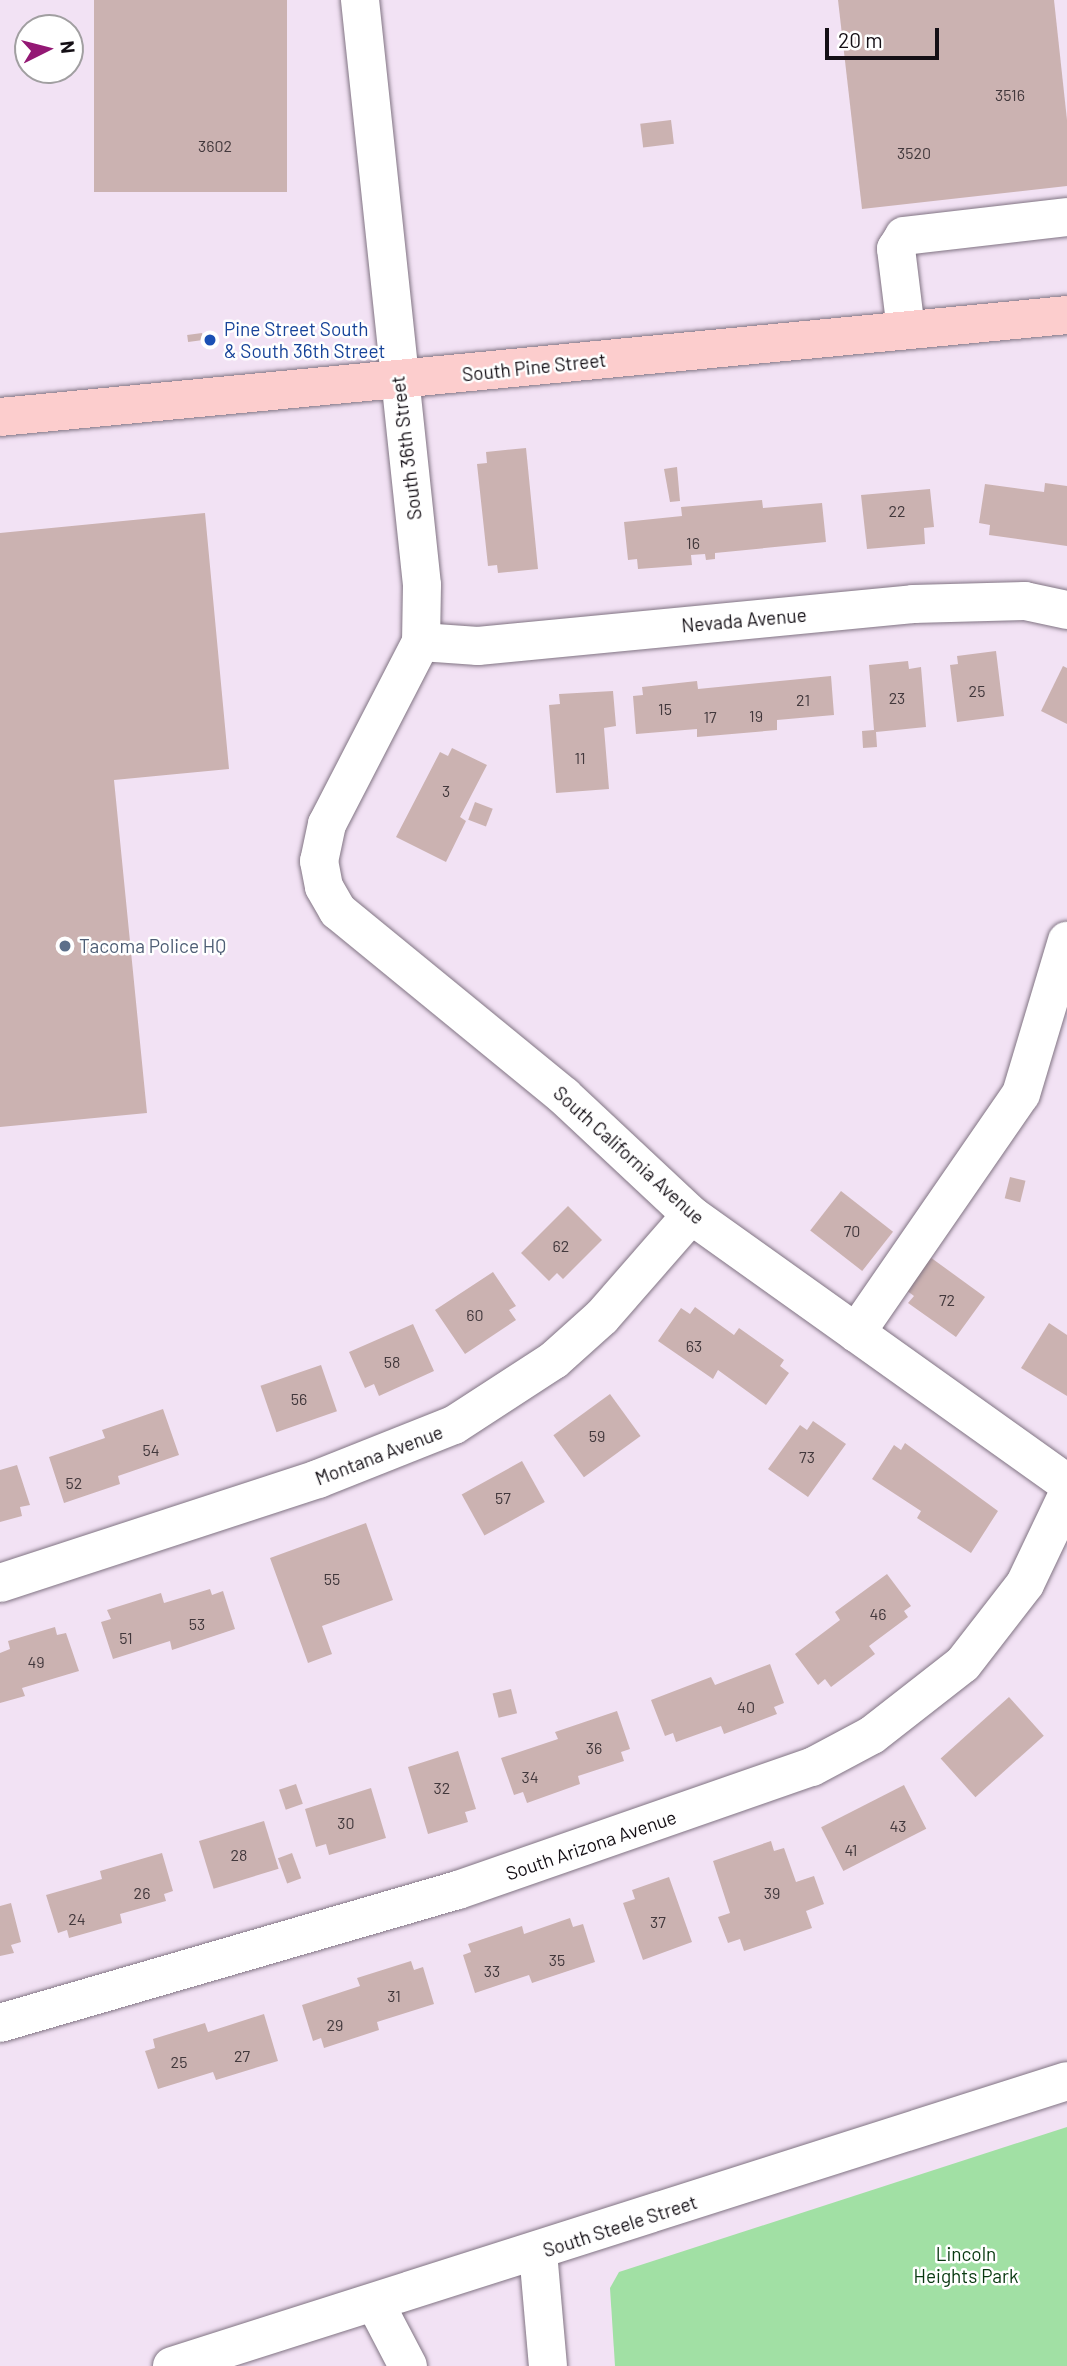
<!DOCTYPE html>
<style>
body{margin:0}
#map{position:relative;width:1067px;height:2366px;overflow:hidden;background:#f2e2f4;font-family:Barlow,sans-serif}
div>[style]{position:absolute}
.green>*{inset:0;background:#a1e0a4}
.building>*{inset:0;background:#cbb2b1;transform-origin:0 0}
.roads{filter:drop-shadow(0 0 2px #817483) drop-shadow(0 0 2px #817483)}
.minor>*{height:38px;margin:-19px;padding:0 19px;transform-origin:19px;border-radius:19px;background:#fff}
.major>*{height:38px;margin:-19px;padding:0 19px;transform-origin:19px;border-radius:19px;background:#fccdcd}
.dots>*{width:19px;height:19px;translate:-50% -50%;box-sizing:border-box;border:4px solid #fff;border-radius:50%}
span{translate:-50% -50%;white-space:nowrap;text-align:center;line-height:1.15;-webkit-text-stroke:5px #fff;paint-order:stroke}
.number-label{font-size:16px;color:#42383c}
.number-label span{-webkit-text-stroke-width:0}
.transit-label{font-size:19px;color:#164399}
.left{translate:0 -50%;text-align:left}
.street-label{font-size:19px;color:#140f15}
.service-label{font-size:19px;color:#4e5e75}
.park-label{font-size:19px;color:#07380f}
.north{position:absolute;left:14px;top:14px;width:70px;height:70px;box-sizing:border-box;background:#fff;border:2px solid #a19fa1;border-radius:50%;rotate:84deg;font-size:19px;font-weight:700;line-height:28px;text-align:center;color:#140f15}
.north::after{content:'';display:block;margin:auto;width:24px;height:32px;background:#931874;clip-path:polygon(50% 0,100% 100%,50% 72%,0 100%)}
.scale{position:absolute;left:825px;top:28px;width:114px;height:32px;box-sizing:border-box;border:4px solid #140f15;border-top:0;padding-left:9px;font-size:21px;line-height:24px;white-space:nowrap;color:#140f15;-webkit-text-stroke:5px #fff;paint-order:stroke}
</style>
<div id="map">
<div class="green">
<i style="clip-path:polygon(1067px 2127px,1067px 2366px,615px 2366px,610px 2288px,619px 2272px)"></i>
</div>
<div class="building">
<i style="left:94px;top:0;width:193px;height:192px"></i>
<i style="clip-path:polygon(838px 0,1054px 0,1067px 120px,1067px 186px,862px 209px)"></i>
<i style="left:671px;top:120px;width:24px;height:31px;rotate:83deg"></i>
<i style="left:202px;top:333px;width:7px;height:15px;rotate:82deg"></i>
<i style="clip-path:polygon(526px 448px,538px 569px,498px 573px,497px 565px,488px 566px,477px 464px,487px 463px,486px 452px)"></i>
<i style="clip-path:polygon(677px 467px,680px 501px,670px 502px,664px 469px)"></i>
<i style="clip-path:polygon(1045px 483px,1067px 486px,1067px 546px,989px 535px,990px 525px,979px 523px,985px 484px,1044px 492px)"></i>
<i style="clip-path:polygon(930px 489px,934px 527px,924px 528px,925px 544px,867px 549px,861px 495px)"></i>
<i style="clip-path:polygon(762px 500px,763px 508px,822px 503px,826px 542px,715px 553px,715px 559px,706px 560px,705px 554px,691px 555px,692px 565px,638px 569px,637px 559px,628px 560px,624px 522px,682px 516px,681px 507px)"></i>
<i style="clip-path:polygon(205px 513px,229px 769px,114px 780px,147px 1113px,0 1127px,0 533px)"></i>
<i style="clip-path:polygon(996px 651px,1004px 716px,957px 722px,950px 665px,958px 664px,957px 656px)"></i>
<i style="clip-path:polygon(908px 661px,909px 669px,921px 667px,926px 727px,876px 732px,877px 747px,863px 748px,862px 731px,874px 730px,869px 665px)"></i>
<i style="clip-path:polygon(1063px 666px,1067px 668px,1067px 724px,1041px 711px)"></i>
<i style="clip-path:polygon(831px 676px,834px 715px,777px 720px,777px 730px,697px 737px,697px 729px,636px 734px,633px 696px,643px 695px,642px 687px,697px 681px,698px 689px)"></i>
<i style="clip-path:polygon(613px 691px,616px 726px,604px 728px,609px 789px,556px 793px,549px 705px,560px 704px,559px 694px)"></i>
<i style="clip-path:polygon(452px 748px,487px 765px,460px 817px,466px 821px,446px 862px,396px 837px,440px 752px,448px 756px)"></i>
<i style="left:475px;top:802px;width:19px;height:19px;rotate:21deg"></i>
<i style="left:1010px;top:1177px;width:16px;height:22px;rotate:14deg"></i>
<i style="left:841px;top:1191px;width:66px;height:50px;rotate:38deg"></i>
<i style="clip-path:polygon(568px 1206px,602px 1240px,563px 1279px,557px 1273px,549px 1281px,521px 1253px)"></i>
<i style="clip-path:polygon(930px 1257px,985px 1297px,956px 1337px,908px 1303px,914px 1296px,906px 1290px)"></i>
<i style="clip-path:polygon(493px 1272px,516px 1306px,509px 1310px,516px 1320px,465px 1354px,435px 1310px)"></i>
<i style="clip-path:polygon(695px 1307px,734px 1335px,739px 1328px,784px 1360px,780px 1366px,789px 1373px,766px 1405px,718px 1370px,713px 1379px,658px 1341px,681px 1308px,690px 1314px)"></i>
<i style="clip-path:polygon(1049px 1323px,1067px 1335px,1067px 1396px,1021px 1368px)"></i>
<i style="clip-path:polygon(413px 1324px,434px 1371px,379px 1396px,374px 1384px,365px 1388px,349px 1352px)"></i>
<i style="left:321px;top:1365px;width:49px;height:64px;rotate:71deg"></i>
<i style="left:610px;top:1394px;width:52px;height:70px;rotate:54deg"></i>
<i style="clip-path:polygon(163px 1409px,179px 1455px,118px 1476px,120px 1484px,64px 1503px,49px 1457px,105px 1438px,102px 1430px)"></i>
<i style="clip-path:polygon(813px 1421px,846px 1444px,808px 1497px,768px 1469px,800px 1425px,807px 1430px)"></i>
<i style="clip-path:polygon(905px 1443px,998px 1511px,971px 1553px,917px 1518px,921px 1511px,872px 1479px,894px 1445px,901px 1450px)"></i>
<i style="left:522px;top:1461px;width:47px;height:69px;rotate:61deg"></i>
<i style="clip-path:polygon(17px 1465px,30px 1505px,20px 1507px,22px 1516px,0 1522px,0 1470px)"></i>
<i style="clip-path:polygon(366px 1523px,393px 1600px,322px 1626px,332px 1654px,308px 1663px,270px 1558px)"></i>
<i style="clip-path:polygon(887px 1574px,911px 1606px,904px 1611px,908px 1617px,869px 1646px,875px 1654px,831px 1687px,825px 1679px,818px 1685px,795px 1654px,840px 1620px,835px 1612px)"></i>
<i style="clip-path:polygon(210px 1589px,212px 1595px,223px 1591px,235px 1629px,172px 1650px,170px 1641px,113px 1659px,101px 1622px,111px 1619px,107px 1610px,161px 1593px,164px 1603px)"></i>
<i style="clip-path:polygon(55px 1627px,57px 1635px,66px 1633px,79px 1671px,22px 1688px,25px 1696px,0 1703px,0 1653px,10px 1649px,8px 1641px)"></i>
<i style="clip-path:polygon(770px 1664px,784px 1703px,774px 1707px,777px 1714px,724px 1734px,721px 1726px,676px 1742px,673px 1733px,665px 1736px,651px 1700px,711px 1677px,715px 1685px)"></i>
<i style="left:511px;top:1689px;width:25px;height:19px;rotate:76deg"></i>
<i style="left:1009px;top:1697px;width:52px;height:92px;rotate:48deg"></i>
<i style="clip-path:polygon(617px 1711px,630px 1749px,621px 1752px,624px 1761px,578px 1776px,580px 1784px,527px 1803px,523px 1792px,514px 1795px,501px 1758px,558px 1739px,555px 1732px)"></i>
<i style="clip-path:polygon(458px 1751px,476px 1809px,465px 1812px,468px 1822px,428px 1834px,408px 1767px)"></i>
<i style="left:296px;top:1784px;width:21px;height:18px;rotate:71deg"></i>
<i style="left:904px;top:1785px;width:49px;height:93px;rotate:63deg"></i>
<i style="clip-path:polygon(371px 1788px,386px 1838px,329px 1855px,326px 1844px,316px 1847px,305px 1809px)"></i>
<i style="left:264px;top:1821px;width:50px;height:68px;rotate:73deg"></i>
<i style="clip-path:polygon(771px 1841px,774px 1851px,784px 1848px,796px 1882px,814px 1876px,824px 1904px,806px 1911px,812px 1928px,744px 1951px,740px 1939px,728px 1943px,718px 1917px,730px 1913px,713px 1861px)"></i>
<i style="clip-path:polygon(162px 1853px,173px 1891px,164px 1894px,166px 1901px,120px 1914px,122px 1923px,69px 1938px,67px 1930px,58px 1933px,46px 1895px,102px 1879px,100px 1871px)"></i>
<i style="left:292px;top:1853px;width:27px;height:15px;rotate:70deg"></i>
<i style="clip-path:polygon(669px 1877px,692px 1942px,643px 1960px,623px 1903px,635px 1899px,632px 1890px)"></i>
<i style="clip-path:polygon(11px 1903px,21px 1942px,11px 1945px,14px 1953px,0 1956px,0 1906px)"></i>
<i style="clip-path:polygon(570px 1918px,573px 1927px,583px 1924px,595px 1962px,532px 1983px,529px 1975px,475px 1993px,463px 1955px,471px 1952px,468px 1944px,522px 1926px,524px 1934px)"></i>
<i style="clip-path:polygon(411px 1961px,414px 1970px,423px 1967px,434px 2004px,377px 2022px,379px 2030px,324px 2048px,321px 2038px,313px 2041px,302px 2005px,360px 1986px,357px 1978px)"></i>
<i style="clip-path:polygon(264px 2014px,278px 2061px,216px 2080px,213px 2072px,158px 2089px,145px 2051px,155px 2048px,153px 2039px,205px 2023px,208px 2032px)"></i>
</div>
<div class="roads">
<div class="minor">
<i style="left:360px;top:0;width:588px;rotate:83.95deg"></i>
<i style="left:422px;top:585px;width:57px;rotate:91deg"></i>
<i style="left:421px;top:642px;width:205px;rotate:117.3deg"></i>
<i style="left:327px;top:824px;width:38px;rotate:102deg"></i>
<i style="left:319px;top:861px;width:26px;rotate:79deg"></i>
<i style="left:324px;top:887px;width:28px;rotate:60deg"></i>
<i style="left:338px;top:911px;width:292px;rotate:39.3deg"></i>
<i style="left:564px;top:1096px;width:174px;rotate:43.1deg"></i>
<i style="left:691px;top:1215px;width:462px;rotate:35.5deg"></i>
<i style="left:906px;top:330px;width:82px;rotate:-97deg"></i>
<i style="left:896px;top:249px;width:15px;rotate:-58deg"></i>
<i style="left:904px;top:236px;width:164px;rotate:-6.6deg"></i>
<i style="left:421px;top:642px;width:57px;rotate:4deg"></i>
<i style="left:478px;top:646px;width:437px;rotate:-5.5deg"></i>
<i style="left:913px;top:604px;width:112px;rotate:-1.5deg"></i>
<i style="left:1025px;top:601px;width:43px;rotate:12.1deg"></i>
<i style="left:856px;top:1333px;width:290px;rotate:-55.4deg"></i>
<i style="left:1021px;top:1094px;width:160px;rotate:-73.3deg"></i>
<i style="left:0;top:1583px;width:335px;rotate:-18.1deg"></i>
<i style="left:318px;top:1479px;width:146px;rotate:-21.7deg"></i>
<i style="left:454px;top:1425px;width:119px;rotate:-33deg"></i>
<i style="left:554px;top:1360px;width:64px;rotate:-41.9deg"></i>
<i style="left:602px;top:1317px;width:135px;rotate:-48.9deg"></i>
<i style="left:0;top:2023px;width:477px;rotate:-16.2deg"></i>
<i style="left:458px;top:1890px;width:375px;rotate:-19.2deg"></i>
<i style="left:812px;top:1767px;width:68px;rotate:-28.1deg"></i>
<i style="left:872px;top:1735px;width:115px;rotate:-38deg"></i>
<i style="left:963px;top:1664px;width:101px;rotate:-52.2deg"></i>
<i style="left:1025px;top:1584px;width:98px;rotate:-64.5deg"></i>
<i style="left:538px;top:2252px;width:114px;rotate:85deg"></i>
<i style="left:375px;top:2303px;width:71px;rotate:62.4deg"></i>
<i style="left:172px;top:2366px;width:939px;rotate:-17.66deg"></i>
</div>
<div class="major">
<i style="left:0;top:417px;width:1072px;rotate:-5.46deg"></i>
</div>
</div>
<div class="dots">
<i style="left:210px;top:340px;background:#1a4fb4"></i>
<i style="left:65px;top:946px;background:#5c6f8a"></i>
</div>
<div class="number-label">
<span style="left:1010px;top:95px">3516</span>
<span style="left:215px;top:146px">3602</span>
<span style="left:914px;top:153px">3520</span>
<span style="left:897px;top:511px">22</span>
<span style="left:693px;top:543px">16</span>
<span style="left:977px;top:691px">25</span>
<span style="left:897px;top:698px">23</span>
<span style="left:803px;top:700px">21</span>
<span style="left:665px;top:709px">15</span>
<span style="left:756px;top:716px">19</span>
<span style="left:710px;top:717px">17</span>
<span style="left:580px;top:758px">11</span>
<span style="left:446px;top:791px">3</span>
<span style="left:852px;top:1231px">70</span>
<span style="left:561px;top:1246px">62</span>
<span style="left:947px;top:1300px">72</span>
<span style="left:475px;top:1315px">60</span>
<span style="left:694px;top:1346px">63</span>
<span style="left:392px;top:1362px">58</span>
<span style="left:299px;top:1399px">56</span>
<span style="left:597px;top:1436px">59</span>
<span style="left:151px;top:1450px">54</span>
<span style="left:807px;top:1457px">73</span>
<span style="left:74px;top:1483px">52</span>
<span style="left:503px;top:1498px">57</span>
<span style="left:332px;top:1579px">55</span>
<span style="left:878px;top:1614px">46</span>
<span style="left:197px;top:1624px">53</span>
<span style="left:126px;top:1638px">51</span>
<span style="left:36px;top:1662px">49</span>
<span style="left:746px;top:1707px">40</span>
<span style="left:594px;top:1748px">36</span>
<span style="left:530px;top:1777px">34</span>
<span style="left:442px;top:1788px">32</span>
<span style="left:346px;top:1823px">30</span>
<span style="left:898px;top:1826px">43</span>
<span style="left:851px;top:1850px">41</span>
<span style="left:239px;top:1855px">28</span>
<span style="left:142px;top:1893px">26</span>
<span style="left:772px;top:1893px">39</span>
<span style="left:77px;top:1919px">24</span>
<span style="left:658px;top:1922px">37</span>
<span style="left:557px;top:1960px">35</span>
<span style="left:492px;top:1971px">33</span>
<span style="left:394px;top:1996px">31</span>
<span style="left:335px;top:2025px">29</span>
<span style="left:242px;top:2056px">27</span>
<span style="left:179px;top:2062px">25</span>
</div>
<div class="transit-label">
<span class="left" style="left:224px;top:340px">Pine Street South<br>&amp; South 36th Street</span>
</div>
<div class="street-label">
<span style="left:534px;top:367px;rotate:-6deg">South Pine Street</span>
<span style="left:406px;top:448px;rotate:-97deg">South 36th Street</span>
<span style="left:744px;top:620px;rotate:-5deg">Nevada Avenue</span>
<span style="left:629px;top:1155px;rotate:42deg">South California Avenue</span>
<span style="left:379px;top:1455px;rotate:-21deg">Montana Avenue</span>
<span style="left:591px;top:1845px;rotate:-19deg">South Arizona Avenue</span>
<span style="left:620px;top:2226px;rotate:-18deg">South Steele Street</span>
</div>
<div class="service-label">
<span class="left" style="left:79px;top:946px">Tacoma Police HQ</span>
</div>
<div class="park-label">
<span style="left:966px;top:2265px">Lincoln<br>Heights Park</span>
</div>
<div class="north">N</div>
<div class="scale">20 m</div>
</div>
